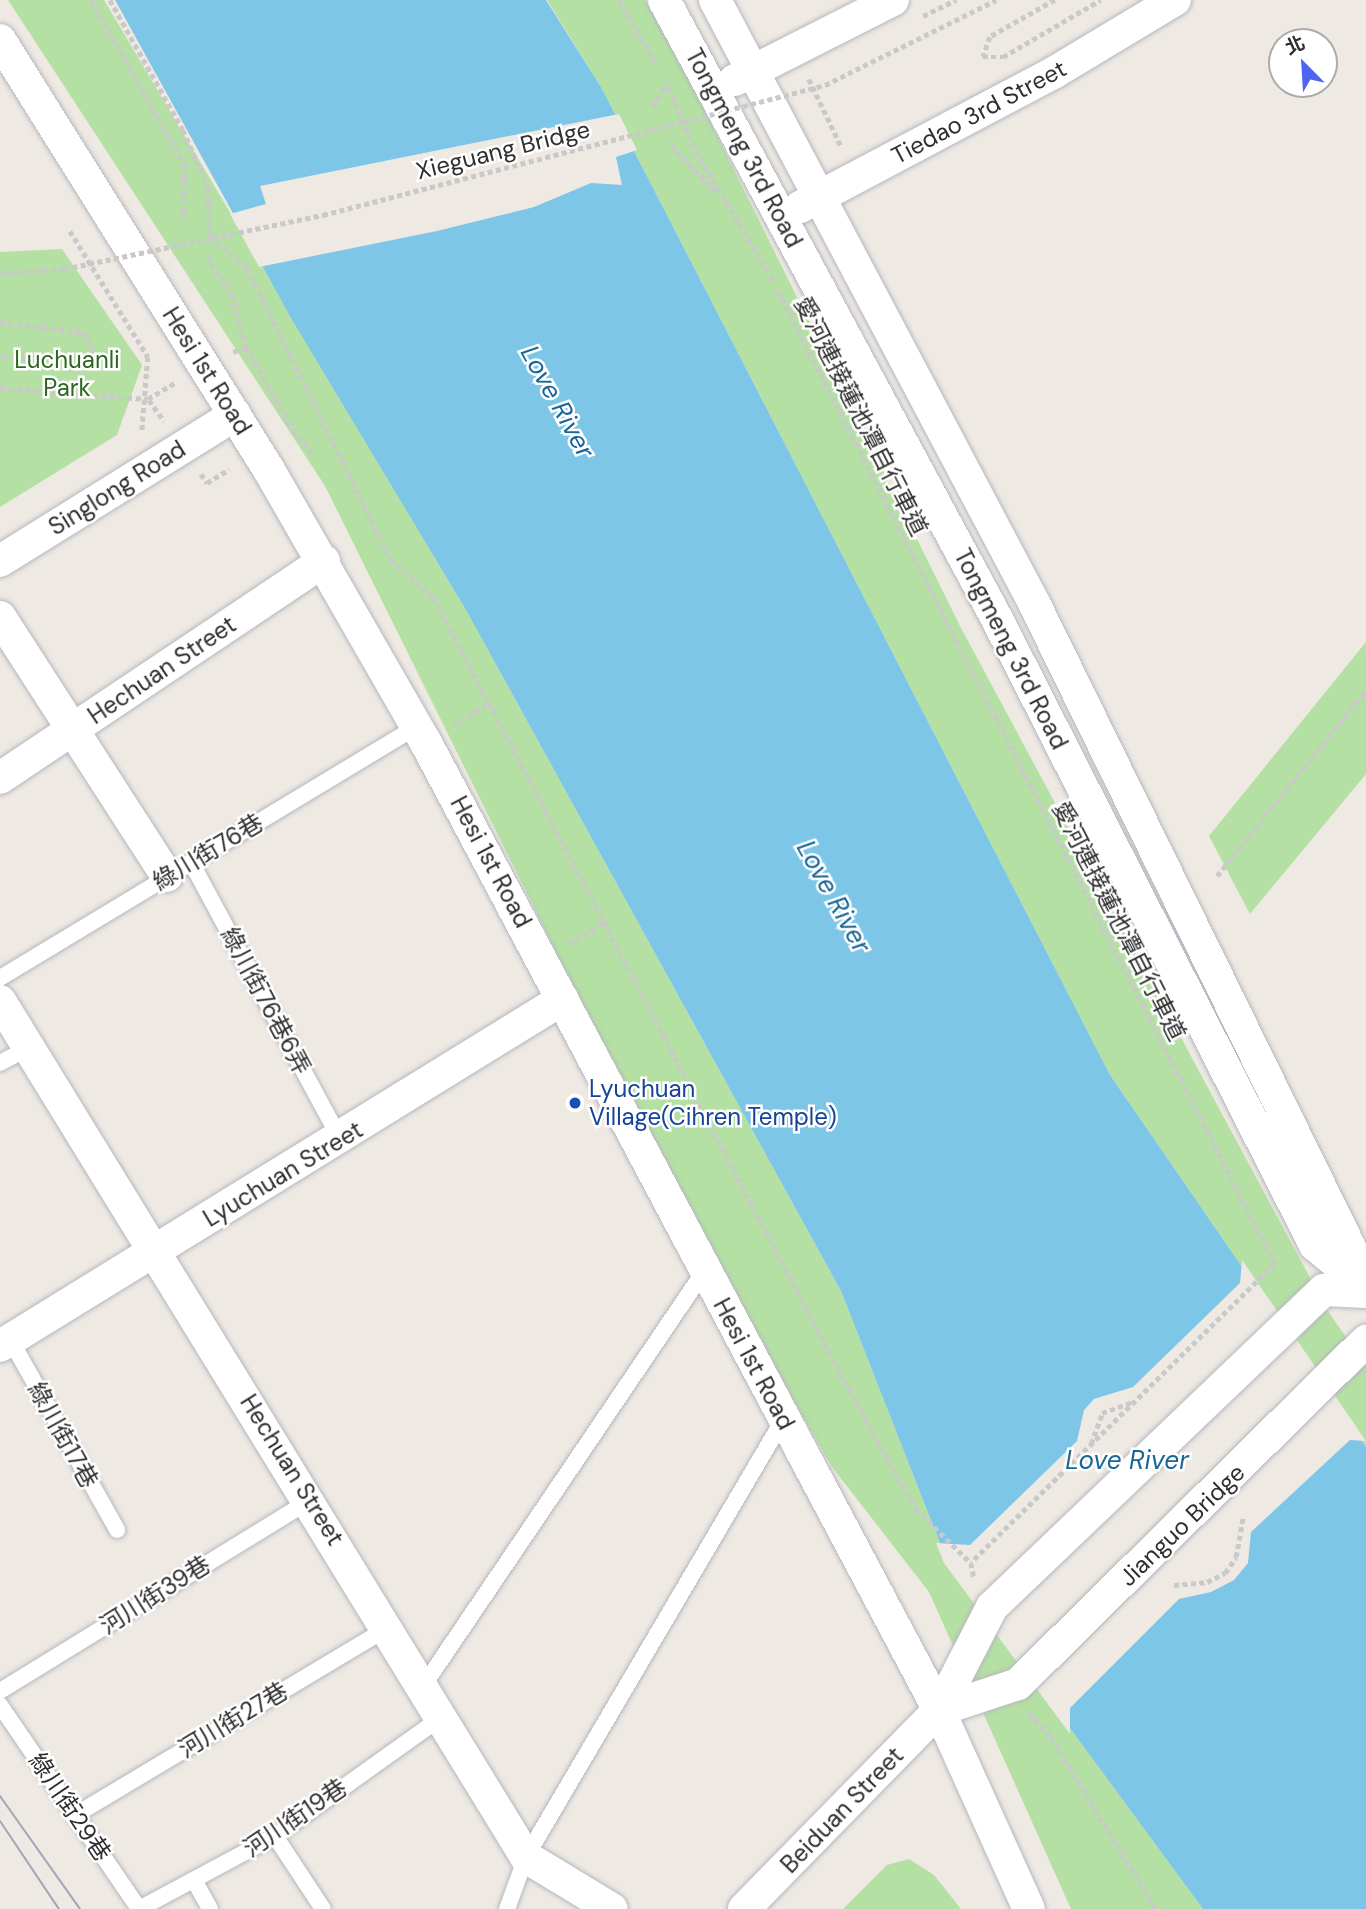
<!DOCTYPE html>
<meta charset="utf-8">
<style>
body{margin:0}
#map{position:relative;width:1366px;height:1909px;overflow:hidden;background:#eee9e2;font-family:"DM Sans","Noto Sans TC",sans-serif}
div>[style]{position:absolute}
.green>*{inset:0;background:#b5e0a3}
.water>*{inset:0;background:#7ec6e7}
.pier>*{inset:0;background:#eee9e2}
.path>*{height:4.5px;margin-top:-2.25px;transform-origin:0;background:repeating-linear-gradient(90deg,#c9c9c9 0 5px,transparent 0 8.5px)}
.roads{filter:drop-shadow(0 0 2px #b5b7c0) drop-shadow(0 0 2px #b5b7c0)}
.service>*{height:16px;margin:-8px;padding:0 8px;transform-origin:8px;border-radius:8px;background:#fff}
.minor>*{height:32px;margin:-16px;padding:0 16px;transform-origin:16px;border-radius:16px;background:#fff}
.tram>*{height:2px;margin:-1px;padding:0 1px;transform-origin:1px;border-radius:1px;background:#a4a6b6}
.path-bridge>*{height:4.5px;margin-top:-2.25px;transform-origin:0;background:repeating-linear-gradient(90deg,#c9c9c9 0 5px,transparent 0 8.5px)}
.dots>*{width:19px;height:19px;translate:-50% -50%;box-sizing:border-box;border:4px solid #fff;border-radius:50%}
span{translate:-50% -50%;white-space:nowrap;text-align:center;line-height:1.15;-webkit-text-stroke:5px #fff;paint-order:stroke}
.street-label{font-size:24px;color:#2e2e2e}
.park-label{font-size:24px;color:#2c6721}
.transit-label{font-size:24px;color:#164399}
.left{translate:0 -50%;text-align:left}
.water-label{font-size:26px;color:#186597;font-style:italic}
.north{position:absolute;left:1268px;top:28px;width:70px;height:70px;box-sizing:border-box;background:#fff;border:2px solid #ababab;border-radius:50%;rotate:336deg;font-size:19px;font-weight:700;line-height:28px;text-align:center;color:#2e2e2e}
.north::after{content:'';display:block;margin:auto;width:24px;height:32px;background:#4f65ed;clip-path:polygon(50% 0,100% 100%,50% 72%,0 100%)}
</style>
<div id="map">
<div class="green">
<i style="clip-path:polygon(8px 0,104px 0,466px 610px,841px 1291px,947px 1561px,1203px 1909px,1071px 1909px,929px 1592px,832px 1467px,791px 1396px,560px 960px,325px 486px)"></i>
<i style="clip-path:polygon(547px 0,645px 0,678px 57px,961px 628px,1329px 1313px,1366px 1365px,1366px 1447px,1110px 1075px,601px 87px)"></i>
<i style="clip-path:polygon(62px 249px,142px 365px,117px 435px,0 507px,0 252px)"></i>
<i style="clip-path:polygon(1366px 642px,1366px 774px,1250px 914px,1209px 836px)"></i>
<i style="clip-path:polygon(909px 1859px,934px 1875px,961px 1909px,843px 1909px,887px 1865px)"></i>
</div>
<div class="water">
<i style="clip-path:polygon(115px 0,546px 0,601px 87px,1110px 1075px,1366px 1447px,1366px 1909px,1203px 1909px,947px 1561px,841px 1291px,466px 610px,291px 318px)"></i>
</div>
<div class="pier">
<i style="clip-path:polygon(619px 114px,637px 150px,616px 157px,622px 185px,591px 183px,534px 207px,437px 231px,259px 267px,230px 214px,266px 204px,260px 186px)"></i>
<i style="clip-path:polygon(1242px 1260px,1366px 1441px,1350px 1440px,1251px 1532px,1248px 1563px,1234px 1580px,1211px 1592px,1179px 1599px,1070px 1708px,1070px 1734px,944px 1563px,936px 1543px,970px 1545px,1077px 1441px,1084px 1410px,1094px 1399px,1133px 1387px,1240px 1283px)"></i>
</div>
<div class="path">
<i style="left:91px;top:0;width:190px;rotate:60.3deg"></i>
<i style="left:185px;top:165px;width:54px;rotate:91.1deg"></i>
<i style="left:110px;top:0;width:149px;rotate:60.7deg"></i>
<i style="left:183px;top:130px;width:62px;rotate:66.3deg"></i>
<i style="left:208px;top:187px;width:50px;rotate:87.7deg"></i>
<i style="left:210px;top:237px;width:48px;rotate:40deg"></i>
<i style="left:247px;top:268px;width:326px;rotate:63.7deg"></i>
<i style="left:391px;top:560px;width:57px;rotate:41.5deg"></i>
<i style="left:434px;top:598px;width:875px;rotate:62.35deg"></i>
<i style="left:840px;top:1373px;width:156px;rotate:60.8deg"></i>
<i style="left:916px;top:1509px;width:77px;rotate:44.5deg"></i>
<i style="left:971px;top:1563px;width:15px;rotate:79deg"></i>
<i style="left:619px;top:0;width:72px;rotate:59.9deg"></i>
<i style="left:1055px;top:0;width:75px;rotate:150.4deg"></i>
<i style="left:990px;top:37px;width:21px;rotate:109deg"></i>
<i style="left:983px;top:57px;width:20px"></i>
<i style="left:1003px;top:57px;width:113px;rotate:-30.4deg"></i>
<i style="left:923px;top:16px;width:37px;rotate:-26deg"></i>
<i style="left:809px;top:79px;width:74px;rotate:64.5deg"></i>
<i style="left:669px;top:88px;width:69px;rotate:66.8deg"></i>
<i style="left:696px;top:151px;width:150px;rotate:59.2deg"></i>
<i style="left:653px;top:107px;width:29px;rotate:-61deg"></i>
<i style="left:671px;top:145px;width:66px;rotate:45.6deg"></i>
<i style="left:70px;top:231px;width:148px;rotate:58.2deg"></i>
<i style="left:148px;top:357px;width:75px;rotate:94.6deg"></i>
<i style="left:207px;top:257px;width:45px;rotate:56deg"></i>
<i style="left:232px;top:294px;width:55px;rotate:75.2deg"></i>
<i style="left:246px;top:347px;width:95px;rotate:60.5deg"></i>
<i style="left:293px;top:430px;width:35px;rotate:50deg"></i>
<i style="left:778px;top:291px;width:1093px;rotate:62.94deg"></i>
<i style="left:1275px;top:1264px;width:426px;rotate:135.5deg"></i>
<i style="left:233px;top:352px;width:14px;rotate:-21deg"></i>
<i style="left:0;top:388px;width:148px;rotate:4.3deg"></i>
<i style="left:148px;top:399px;width:33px;rotate:-31deg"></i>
<i style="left:149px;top:400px;width:26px;rotate:54deg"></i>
<i style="left:201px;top:474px;width:11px;rotate:56deg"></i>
<i style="left:207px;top:483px;width:26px;rotate:-32deg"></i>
<i style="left:453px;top:725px;width:42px;rotate:-30.3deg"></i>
<i style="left:1217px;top:876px;width:238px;rotate:-51.2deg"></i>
<i style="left:569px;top:944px;width:44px;rotate:-31.2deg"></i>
<i style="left:1091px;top:1444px;width:33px;rotate:-70deg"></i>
<i style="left:1102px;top:1413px;width:35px;rotate:-20deg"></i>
<i style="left:1174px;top:1585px;width:33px;rotate:-5deg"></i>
<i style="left:1207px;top:1582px;width:20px;rotate:-27deg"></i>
<i style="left:1225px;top:1573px;width:19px;rotate:-55deg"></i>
<i style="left:1236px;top:1557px;width:40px;rotate:-80deg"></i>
<i style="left:1029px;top:1713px;width:33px;rotate:47deg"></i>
<i style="left:1051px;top:1737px;width:202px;rotate:58.6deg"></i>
</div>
<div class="roads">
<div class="service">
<i style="left:191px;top:862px;width:316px;rotate:61.7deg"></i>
<i style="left:0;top:978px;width:487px;rotate:-31.1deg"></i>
<i style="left:0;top:1063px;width:34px;rotate:-28deg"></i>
<i style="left:10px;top:1339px;width:219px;rotate:60.7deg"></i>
<i style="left:424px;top:1685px;width:501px;rotate:-55.9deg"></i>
<i style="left:0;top:1691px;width:364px;rotate:-31.6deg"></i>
<i style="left:0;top:1705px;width:247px;rotate:55.7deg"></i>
<i style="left:77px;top:1814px;width:364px;rotate:-30.9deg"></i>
<i style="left:275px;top:1836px;width:87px;rotate:56.7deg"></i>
<i style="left:194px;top:1880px;width:33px;rotate:61deg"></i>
<i style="left:139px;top:1909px;width:154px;rotate:-28.2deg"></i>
<i style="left:275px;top:1836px;width:206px;rotate:-35.5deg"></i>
<i style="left:507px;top:1909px;width:55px;rotate:-69.9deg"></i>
<i style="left:526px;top:1857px;width:507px;rotate:-59.54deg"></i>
</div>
<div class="minor">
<i style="left:664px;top:0;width:703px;rotate:61.72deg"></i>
<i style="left:997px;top:619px;width:702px;rotate:63.07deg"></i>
<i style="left:1315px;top:1245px;width:66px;rotate:39.5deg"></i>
<i style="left:715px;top:0;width:684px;rotate:62.12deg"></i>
<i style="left:1035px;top:605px;width:750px;rotate:63.88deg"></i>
<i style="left:0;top:40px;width:507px;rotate:57.97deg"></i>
<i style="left:269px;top:470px;width:313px;rotate:60.1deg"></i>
<i style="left:425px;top:741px;width:1097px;rotate:62.06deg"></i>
<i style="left:939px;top:1710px;width:218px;rotate:65.7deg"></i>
<i style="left:735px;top:80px;width:177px;rotate:-26.9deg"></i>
<i style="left:800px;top:207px;width:289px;rotate:-27.9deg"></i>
<i style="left:1055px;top:72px;width:140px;rotate:-31deg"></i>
<i style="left:0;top:561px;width:277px;rotate:-31.9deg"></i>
<i style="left:0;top:617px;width:308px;rotate:57.2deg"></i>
<i style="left:0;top:778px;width:390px;rotate:-33.8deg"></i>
<i style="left:0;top:1001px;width:1005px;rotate:58.43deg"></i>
<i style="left:526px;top:1857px;width:100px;rotate:31.2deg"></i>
<i style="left:0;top:1346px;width:661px;rotate:-31.65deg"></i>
<i style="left:939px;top:1710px;width:83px;rotate:-18.2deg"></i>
<i style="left:1018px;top:1684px;width:489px;rotate:-44.6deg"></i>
<i style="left:744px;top:1909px;width:279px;rotate:-45.6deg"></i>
<i style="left:939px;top:1710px;width:116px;rotate:-62.8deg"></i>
<i style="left:992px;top:1607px;width:459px;rotate:-43.7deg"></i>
<i style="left:1324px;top:1290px;width:42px;rotate:2.7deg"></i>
</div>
</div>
<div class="tram">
<i style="left:0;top:1796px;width:138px;rotate:54.7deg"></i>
<i style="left:0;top:1821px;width:106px;rotate:56.2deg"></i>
</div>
<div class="path-bridge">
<i style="left:0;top:273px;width:64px;rotate:-3.6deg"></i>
<i style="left:64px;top:269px;width:265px;rotate:-11.8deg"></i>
<i style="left:323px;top:215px;width:519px;rotate:-14.52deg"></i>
<i style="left:825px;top:85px;width:191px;rotate:-26.4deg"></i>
<i style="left:0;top:322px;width:84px;rotate:7.5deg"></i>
<i style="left:83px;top:333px;width:19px;rotate:58deg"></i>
<i style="left:93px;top:349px;width:11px;rotate:124deg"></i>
<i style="left:87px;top:358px;width:10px;rotate:169deg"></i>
<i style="left:77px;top:360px;width:77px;rotate:-177.8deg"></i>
</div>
<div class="dots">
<i style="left:575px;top:1103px;background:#1a4fb4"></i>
</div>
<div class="street-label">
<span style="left:979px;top:112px;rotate:-28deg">Tiedao 3rd Street</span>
<span style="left:744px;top:148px;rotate:62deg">Tongmeng 3rd Road</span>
<span style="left:503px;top:150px;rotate:-14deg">Xieguang Bridge</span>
<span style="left:207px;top:371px;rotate:58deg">Hesi 1st Road</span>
<span style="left:861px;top:416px;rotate:63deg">愛河連接蓮池潭自行車道</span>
<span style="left:117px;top:488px;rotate:-32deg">Singlong Road</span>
<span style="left:1011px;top:649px;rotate:63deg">Tongmeng 3rd Road</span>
<span style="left:162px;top:670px;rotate:-34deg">Hechuan Street</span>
<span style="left:208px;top:852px;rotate:-31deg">綠川街76巷</span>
<span style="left:491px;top:862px;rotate:62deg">Hesi 1st Road</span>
<span style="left:1119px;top:921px;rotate:63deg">愛河連接蓮池潭自行車道</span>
<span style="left:266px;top:1001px;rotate:62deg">綠川街76巷6弄</span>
<span style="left:283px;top:1174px;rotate:-31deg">Lyuchuan Street</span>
<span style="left:754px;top:1364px;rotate:62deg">Hesi 1st Road</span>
<span style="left:63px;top:1435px;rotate:61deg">綠川街17巷</span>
<span style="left:292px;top:1470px;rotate:58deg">Hechuan Street</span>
<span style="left:1182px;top:1525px;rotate:-44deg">Jianguo Bridge</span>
<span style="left:155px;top:1595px;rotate:-32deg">河川街39巷</span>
<span style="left:233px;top:1720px;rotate:-31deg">河川街27巷</span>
<span style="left:70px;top:1807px;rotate:56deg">綠川街29巷</span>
<span style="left:842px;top:1810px;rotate:-46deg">Beiduan Street</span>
<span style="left:295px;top:1818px;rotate:-34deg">河川街19巷</span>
</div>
<div class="park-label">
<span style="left:67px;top:374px">Luchuanli<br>Park</span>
</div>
<div class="transit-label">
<span class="left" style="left:589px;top:1103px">Lyuchuan<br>Village(Cihren Temple)</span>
</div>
<div class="water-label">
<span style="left:557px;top:402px;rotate:61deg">Love River</span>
<span style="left:833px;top:897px;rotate:61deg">Love River</span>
<span style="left:1127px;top:1461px">Love River</span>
</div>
<div class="north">北</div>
</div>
